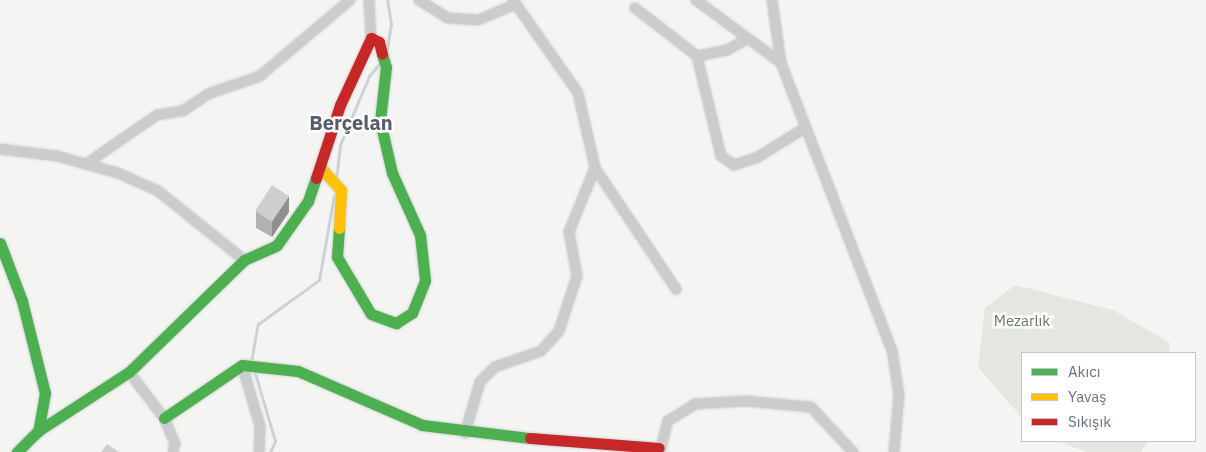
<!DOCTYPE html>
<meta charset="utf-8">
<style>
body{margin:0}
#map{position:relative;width:1206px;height:452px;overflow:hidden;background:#f4f4f3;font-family:"IBM Plex Sans",sans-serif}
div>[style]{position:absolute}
.green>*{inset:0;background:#e4e7e1}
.stream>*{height:3px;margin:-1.5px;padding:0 1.5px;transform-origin:1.5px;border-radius:1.5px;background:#ccd2d6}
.roads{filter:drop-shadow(0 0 1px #d0d1d1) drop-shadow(0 0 1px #d0d1d1)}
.street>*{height:10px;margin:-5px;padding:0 5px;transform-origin:5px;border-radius:5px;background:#cacccd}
.fast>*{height:11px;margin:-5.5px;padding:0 5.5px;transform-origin:5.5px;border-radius:5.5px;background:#4caf50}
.slow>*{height:11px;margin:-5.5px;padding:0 5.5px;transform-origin:5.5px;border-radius:5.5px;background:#ffc107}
.jam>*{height:11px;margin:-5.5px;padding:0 5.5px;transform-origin:5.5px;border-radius:5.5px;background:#c62828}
.wall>*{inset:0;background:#b0b1b2}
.shaded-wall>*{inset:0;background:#909091}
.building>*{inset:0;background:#cdcecf;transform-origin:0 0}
span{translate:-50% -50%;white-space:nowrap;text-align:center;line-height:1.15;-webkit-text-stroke:5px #fff;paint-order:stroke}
.park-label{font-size:15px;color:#687965}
.district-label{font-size:20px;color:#545d67;font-weight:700}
.legend{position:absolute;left:1021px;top:352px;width:175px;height:90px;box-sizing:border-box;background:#fff;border:1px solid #c2c7cd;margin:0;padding:6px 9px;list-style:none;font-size:15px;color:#677481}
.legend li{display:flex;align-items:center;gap:10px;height:25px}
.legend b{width:25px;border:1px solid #c2c7cd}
</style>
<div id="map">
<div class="green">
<i style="clip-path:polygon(1015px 285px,1113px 310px,1170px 343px,1169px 353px,1022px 353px,1022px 418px,978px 367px,985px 308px)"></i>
<i style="clip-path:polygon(1057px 441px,1149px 441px,1140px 452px,1087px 452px)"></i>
</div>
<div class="stream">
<i style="left:387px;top:49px;width:25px;rotate:-81deg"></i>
<i style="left:391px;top:24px;width:24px;rotate:-99deg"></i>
<i style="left:336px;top:179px;width:34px;rotate:-83deg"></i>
<i style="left:340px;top:145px;width:75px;rotate:-67.2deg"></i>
<i style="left:369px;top:76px;width:17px;rotate:-50deg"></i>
<i style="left:251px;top:362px;width:39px;rotate:-80deg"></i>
<i style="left:258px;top:324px;width:75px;rotate:-35.8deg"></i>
<i style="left:319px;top:280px;width:86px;rotate:-80deg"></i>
<i style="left:254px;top:370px;width:74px;rotate:73.5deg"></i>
<i style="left:275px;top:441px;width:12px;rotate:114deg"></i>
</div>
<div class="roads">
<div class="street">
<i style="left:369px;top:0;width:38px;rotate:87deg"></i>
<i style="left:419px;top:0;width:34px;rotate:32deg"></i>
<i style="left:448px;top:18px;width:30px;rotate:4deg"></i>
<i style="left:478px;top:20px;width:41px;rotate:-22.8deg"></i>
<i style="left:513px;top:0;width:113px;rotate:55deg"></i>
<i style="left:578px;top:93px;width:77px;rotate:77.2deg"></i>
<i style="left:595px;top:168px;width:146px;rotate:56.2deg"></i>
<i style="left:696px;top:0;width:106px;rotate:36.5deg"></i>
<i style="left:772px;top:0;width:64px;rotate:81.9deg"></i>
<i style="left:781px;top:63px;width:308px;rotate:68.9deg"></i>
<i style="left:892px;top:350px;width:46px;rotate:81.2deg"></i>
<i style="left:899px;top:395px;width:57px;rotate:95deg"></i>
<i style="left:635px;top:8px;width:78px;rotate:37.7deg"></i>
<i style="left:697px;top:56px;width:31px;rotate:-11deg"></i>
<i style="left:727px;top:50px;width:23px;rotate:-29deg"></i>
<i style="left:697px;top:56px;width:103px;rotate:76.5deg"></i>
<i style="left:721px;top:156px;width:16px;rotate:35deg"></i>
<i style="left:734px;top:165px;width:25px;rotate:-18deg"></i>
<i style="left:758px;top:157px;width:55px;rotate:-31.7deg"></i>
<i style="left:0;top:149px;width:57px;rotate:7deg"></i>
<i style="left:57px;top:156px;width:63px;rotate:15.6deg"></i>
<i style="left:118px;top:173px;width:44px;rotate:24.2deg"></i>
<i style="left:158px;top:191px;width:110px;rotate:38.7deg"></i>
<i style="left:86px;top:164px;width:86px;rotate:-34.6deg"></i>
<i style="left:157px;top:115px;width:26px;rotate:-9deg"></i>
<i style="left:183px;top:111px;width:30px;rotate:-34deg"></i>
<i style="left:208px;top:94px;width:55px;rotate:-19.1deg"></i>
<i style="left:260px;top:76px;width:118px;rotate:-40.2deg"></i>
<i style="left:242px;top:365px;width:64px;rotate:73.6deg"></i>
<i style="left:260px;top:426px;width:26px;rotate:92deg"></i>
<i style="left:129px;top:372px;width:58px;rotate:52.7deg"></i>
<i style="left:164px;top:418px;width:28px;rotate:67deg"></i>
<i style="left:175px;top:444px;width:8px;rotate:104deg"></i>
<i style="left:465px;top:433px;width:53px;rotate:-73.6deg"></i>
<i style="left:480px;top:382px;width:21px;rotate:-45deg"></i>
<i style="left:495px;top:367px;width:49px;rotate:-19.2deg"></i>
<i style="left:541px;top:351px;width:27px;rotate:-48deg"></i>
<i style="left:559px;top:331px;width:58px;rotate:-71.9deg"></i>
<i style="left:577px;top:276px;width:45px;rotate:-100.3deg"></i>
<i style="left:569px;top:232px;width:69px;rotate:-67.9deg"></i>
<i style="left:660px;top:452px;width:32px;rotate:-76deg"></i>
<i style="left:668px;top:421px;width:32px;rotate:-32deg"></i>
<i style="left:695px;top:404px;width:50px;rotate:-3.4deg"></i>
<i style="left:745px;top:401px;width:66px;rotate:5.2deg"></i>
<i style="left:811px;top:407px;width:62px;rotate:47deg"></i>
</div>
<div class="fast">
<i style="left:339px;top:228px;width:29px;rotate:94deg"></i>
<i style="left:337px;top:257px;width:66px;rotate:59.2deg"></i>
<i style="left:371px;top:314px;width:27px;rotate:20deg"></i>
<i style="left:396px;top:323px;width:19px;rotate:-32deg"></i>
<i style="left:412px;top:313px;width:35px;rotate:-68deg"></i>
<i style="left:425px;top:280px;width:45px;rotate:-96.3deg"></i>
<i style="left:420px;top:235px;width:68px;rotate:-114.3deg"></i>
<i style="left:392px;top:173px;width:53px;rotate:-103deg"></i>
<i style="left:380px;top:121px;width:54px;rotate:-83.7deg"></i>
<i style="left:386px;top:67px;width:14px;rotate:-107deg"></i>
<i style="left:0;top:243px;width:62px;rotate:69.2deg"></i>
<i style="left:22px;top:301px;width:95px;rotate:76deg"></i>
<i style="left:45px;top:393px;width:39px;rotate:100deg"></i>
<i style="left:38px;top:431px;width:30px;rotate:135deg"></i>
<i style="left:164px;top:418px;width:94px;rotate:-34.2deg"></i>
<i style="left:242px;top:365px;width:56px;rotate:6.1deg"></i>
<i style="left:298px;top:371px;width:135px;rotate:23.5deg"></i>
<i style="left:422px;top:425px;width:109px;rotate:6.9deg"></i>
<i style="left:38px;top:431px;width:108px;rotate:-33deg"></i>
<i style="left:129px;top:372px;width:161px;rotate:-44.2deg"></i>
<i style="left:244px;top:260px;width:36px;rotate:-24deg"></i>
<i style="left:277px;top:245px;width:54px;rotate:-54.8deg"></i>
<i style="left:308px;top:201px;width:24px;rotate:-71deg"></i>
</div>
<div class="slow">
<i style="left:322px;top:169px;width:28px;rotate:48deg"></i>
<i style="left:341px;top:190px;width:38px;rotate:93deg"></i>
</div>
<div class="jam">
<i style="left:316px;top:178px;width:77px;rotate:-71.8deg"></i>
<i style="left:340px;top:105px;width:74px;rotate:-65.2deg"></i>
<i style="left:371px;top:38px;width:9px;rotate:27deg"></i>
<i style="left:379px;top:42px;width:12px;rotate:76deg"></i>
<i style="left:530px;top:438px;width:129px;rotate:4.4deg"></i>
</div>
</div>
<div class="wall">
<i style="clip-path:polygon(256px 211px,289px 212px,272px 237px,256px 228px)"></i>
</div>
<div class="shaded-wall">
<i style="clip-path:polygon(289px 196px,289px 212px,272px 237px,272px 221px)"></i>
</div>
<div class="building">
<i style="left:272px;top:185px;width:20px;height:31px;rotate:33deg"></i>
<i style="clip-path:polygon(107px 444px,119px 452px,101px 452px)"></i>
</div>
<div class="park-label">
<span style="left:1022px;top:321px">Mezarlık</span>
</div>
<div class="district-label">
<span style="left:351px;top:122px">Berçelan</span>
</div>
<ul class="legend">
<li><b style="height:6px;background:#4caf50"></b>Akıcı</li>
<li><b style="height:6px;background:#ffc107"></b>Yavaş</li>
<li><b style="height:6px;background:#c62828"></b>Sıkışık</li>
</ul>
</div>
